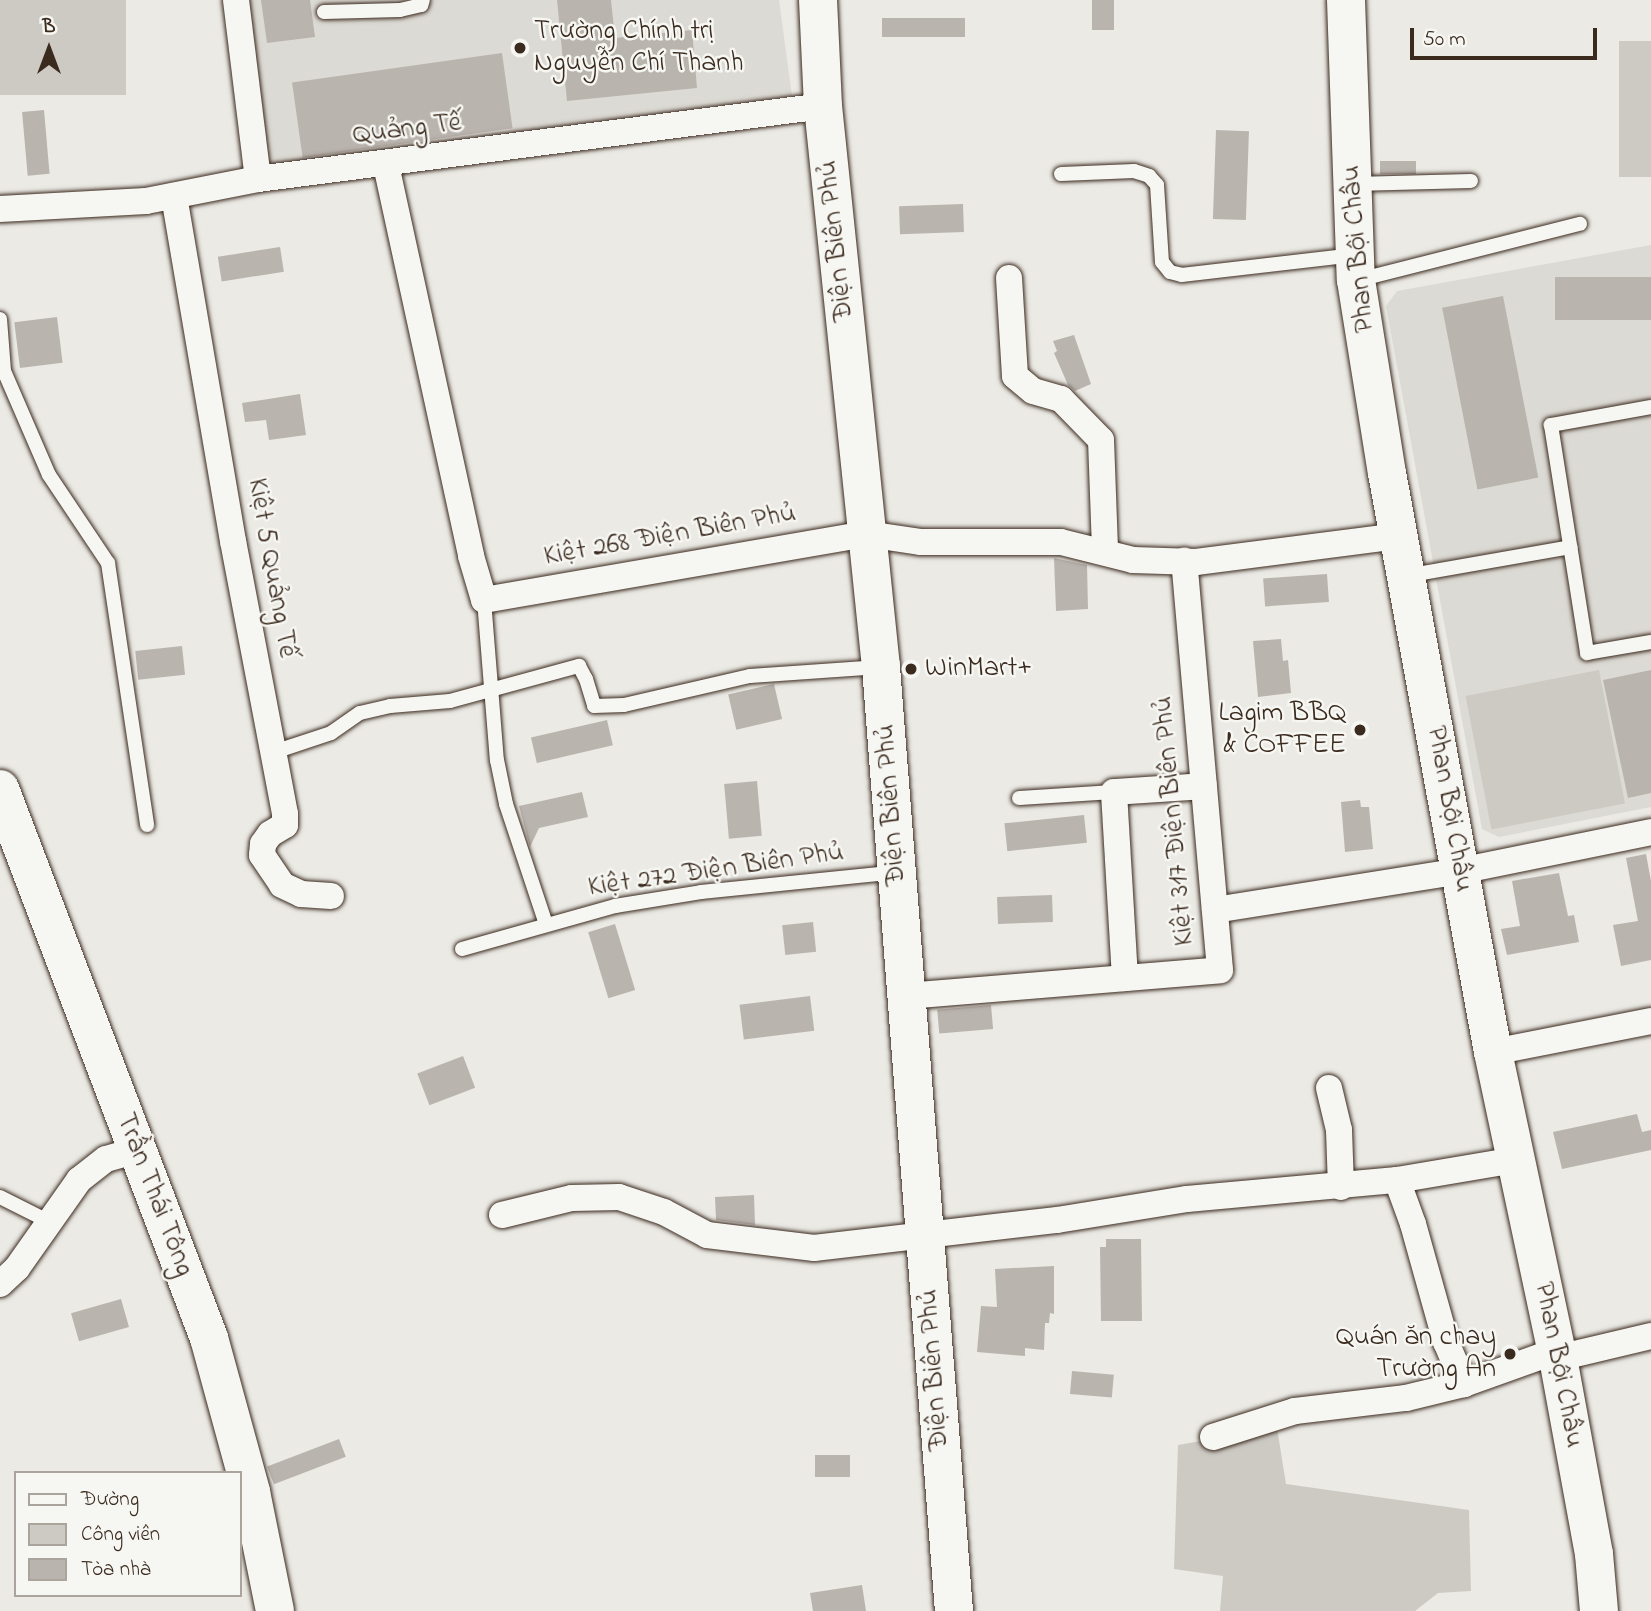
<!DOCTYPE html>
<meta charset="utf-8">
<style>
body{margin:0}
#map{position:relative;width:1651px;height:1611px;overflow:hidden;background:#ebeae5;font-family:"Indie Flower",sans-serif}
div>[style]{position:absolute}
.built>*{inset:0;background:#dcdad4}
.green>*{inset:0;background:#cdcac4;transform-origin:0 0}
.building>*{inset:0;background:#bab4ae;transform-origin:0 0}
.roads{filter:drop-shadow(0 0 2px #3b2a1e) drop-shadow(0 0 2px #3b2a1e)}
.lane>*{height:14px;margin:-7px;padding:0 7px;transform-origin:7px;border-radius:7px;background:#f6f6f2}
.street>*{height:26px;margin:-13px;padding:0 13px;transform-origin:13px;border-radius:13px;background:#f6f6f2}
.secondary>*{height:38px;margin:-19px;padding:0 19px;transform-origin:19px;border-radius:19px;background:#f6f6f2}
.dots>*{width:19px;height:19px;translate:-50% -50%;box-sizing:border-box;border:4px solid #f6f6f2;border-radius:50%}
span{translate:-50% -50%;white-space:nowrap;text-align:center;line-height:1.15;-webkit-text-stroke:5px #f6f6f2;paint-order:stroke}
.poi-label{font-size:28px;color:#3b2a1e}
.left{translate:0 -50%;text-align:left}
.right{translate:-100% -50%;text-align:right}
.street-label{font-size:28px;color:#3b2a1e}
.legend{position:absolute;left:14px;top:1471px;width:228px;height:126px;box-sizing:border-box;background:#f6f6f2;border:2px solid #aba49d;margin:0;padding:9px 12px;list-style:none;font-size:21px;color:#3b2a1e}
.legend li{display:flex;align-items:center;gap:14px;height:35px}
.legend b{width:35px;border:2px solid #aba49d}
.north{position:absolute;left:14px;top:14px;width:70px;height:70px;-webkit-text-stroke:5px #f6f6f2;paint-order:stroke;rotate:0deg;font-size:19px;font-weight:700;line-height:28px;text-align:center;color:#3b2a1e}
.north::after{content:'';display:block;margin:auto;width:24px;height:32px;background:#3b2a1e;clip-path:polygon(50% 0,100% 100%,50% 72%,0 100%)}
.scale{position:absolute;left:1410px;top:28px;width:187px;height:32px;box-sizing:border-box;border:4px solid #3b2a1e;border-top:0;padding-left:9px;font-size:21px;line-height:24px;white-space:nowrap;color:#3b2a1e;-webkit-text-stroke:5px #f6f6f2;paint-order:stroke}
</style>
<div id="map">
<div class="built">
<i style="clip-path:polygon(248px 0,779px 0,792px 96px,269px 167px)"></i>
<i style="clip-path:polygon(1651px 245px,1651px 807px,1499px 837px,1482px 829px,1386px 306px,1397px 291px)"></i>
</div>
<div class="green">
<i style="left:0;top:0;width:126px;height:95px"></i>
<i style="left:1619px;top:41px;width:32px;height:136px"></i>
<i style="left:1599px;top:670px;width:136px;height:136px;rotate:79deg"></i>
<i style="clip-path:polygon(1277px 1428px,1286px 1484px,1469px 1510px,1471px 1591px,1438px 1593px,1415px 1611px,1220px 1611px,1223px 1576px,1174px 1569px,1178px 1445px)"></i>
</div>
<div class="building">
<i style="clip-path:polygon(261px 0,310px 0,315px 37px,267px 43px)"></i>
<i style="clip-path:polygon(557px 0,611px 0,615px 38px,692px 30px,697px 88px,567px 101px)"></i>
<i style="left:1092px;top:0;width:22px;height:30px"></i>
<i style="left:965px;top:18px;width:19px;height:83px;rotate:90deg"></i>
<i style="left:502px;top:53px;width:76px;height:212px;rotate:82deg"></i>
<i style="left:44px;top:110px;width:64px;height:22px;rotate:85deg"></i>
<i style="left:1216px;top:130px;width:33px;height:89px;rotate:2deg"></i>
<i style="left:1380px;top:161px;width:36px;height:13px"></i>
<i style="left:963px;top:204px;width:28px;height:64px;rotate:88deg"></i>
<i style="left:280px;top:247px;width:25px;height:63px;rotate:81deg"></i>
<i style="left:1651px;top:277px;width:43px;height:96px;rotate:90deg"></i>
<i style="left:1503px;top:296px;width:185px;height:62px;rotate:79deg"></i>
<i style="left:57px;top:317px;width:46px;height:43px;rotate:83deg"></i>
<i style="clip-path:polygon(1074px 335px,1091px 384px,1075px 391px,1068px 385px,1054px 353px,1057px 351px,1053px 341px)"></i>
<i style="clip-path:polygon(300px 394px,306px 435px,269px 440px,266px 420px,245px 422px,242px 403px)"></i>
<i style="clip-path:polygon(1054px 558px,1087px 565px,1088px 609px,1056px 611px)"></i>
<i style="left:1327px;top:574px;width:28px;height:64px;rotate:86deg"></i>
<i style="clip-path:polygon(1281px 639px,1283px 661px,1288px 660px,1291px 693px,1258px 697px,1253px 641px)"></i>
<i style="left:182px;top:646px;width:29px;height:47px;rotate:84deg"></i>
<i style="clip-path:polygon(1651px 670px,1651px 793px,1628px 798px,1603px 680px)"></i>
<i style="left:774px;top:684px;width:36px;height:47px;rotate:77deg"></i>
<i style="left:607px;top:720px;width:26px;height:78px;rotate:77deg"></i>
<i style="left:757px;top:781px;width:55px;height:33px;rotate:85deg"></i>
<i style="clip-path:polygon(582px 792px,588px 817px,539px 828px,530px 847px,519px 806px)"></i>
<i style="clip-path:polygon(1360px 800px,1361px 807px,1369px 807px,1373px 849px,1345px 852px,1341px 802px)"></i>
<i style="left:1084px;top:815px;width:28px;height:80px;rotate:84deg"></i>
<i style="clip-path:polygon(1646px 854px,1651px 881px,1651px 960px,1621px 966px,1613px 925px,1638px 921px,1626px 858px)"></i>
<i style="clip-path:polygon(1559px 873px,1568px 916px,1574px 915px,1579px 942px,1507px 955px,1501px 929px,1520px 926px,1512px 881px)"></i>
<i style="left:1052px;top:895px;width:27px;height:55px;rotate:88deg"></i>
<i style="left:813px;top:922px;width:30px;height:31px;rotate:84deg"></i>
<i style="left:615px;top:924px;width:69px;height:28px;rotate:73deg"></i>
<i style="left:810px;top:996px;width:35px;height:71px;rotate:83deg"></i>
<i style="left:991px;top:1005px;width:24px;height:54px;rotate:85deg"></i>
<i style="left:463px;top:1056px;width:34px;height:49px;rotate:69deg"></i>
<i style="clip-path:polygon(1637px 1114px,1642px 1132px,1651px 1130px,1651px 1150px,1562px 1169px,1553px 1132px)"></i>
<i style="clip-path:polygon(754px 1195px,755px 1225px,716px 1220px,715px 1197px)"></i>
<i style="clip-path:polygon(1106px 1239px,1141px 1239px,1142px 1321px,1101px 1321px,1100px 1247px,1106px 1247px)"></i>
<i style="clip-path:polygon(1054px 1266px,1054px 1314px,1050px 1313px,1049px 1323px,1045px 1323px,1044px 1350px,1025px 1348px,1025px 1356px,977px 1352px,981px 1306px,997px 1307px,995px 1269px)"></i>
<i style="left:121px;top:1299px;width:29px;height:52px;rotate:74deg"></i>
<i style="left:1072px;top:1371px;width:42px;height:23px;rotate:5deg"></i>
<i style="left:339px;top:1439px;width:19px;height:77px;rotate:69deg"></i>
<i style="left:850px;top:1455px;width:22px;height:35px;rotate:90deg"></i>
<i style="clip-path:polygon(862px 1585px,866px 1611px,813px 1611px,810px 1593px)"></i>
</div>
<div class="roads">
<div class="lane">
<i style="left:324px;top:12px;width:76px;rotate:-1.5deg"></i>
<i style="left:400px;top:10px;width:22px;rotate:-13deg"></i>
<i style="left:421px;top:5px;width:5px;rotate:-68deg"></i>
<i style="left:1061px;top:174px;width:73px;rotate:-2.4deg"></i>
<i style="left:1134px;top:171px;width:16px;rotate:18deg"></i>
<i style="left:1149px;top:176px;width:12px;rotate:48deg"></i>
<i style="left:1157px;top:185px;width:77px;rotate:86.3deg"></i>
<i style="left:1162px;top:262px;width:13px;rotate:51deg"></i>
<i style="left:1170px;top:272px;width:12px;rotate:14deg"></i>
<i style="left:1182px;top:275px;width:173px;rotate:-6.6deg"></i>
<i style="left:1354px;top:184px;width:117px;rotate:-1.5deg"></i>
<i style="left:1358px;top:280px;width:229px;rotate:-14.2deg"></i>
<i style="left:0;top:319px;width:52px;rotate:85.6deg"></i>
<i style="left:4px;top:371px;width:113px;rotate:66.6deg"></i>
<i style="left:49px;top:475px;width:106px;rotate:56.2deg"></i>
<i style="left:108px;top:563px;width:265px;rotate:81.5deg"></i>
<i style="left:1651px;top:407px;width:102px;rotate:169.8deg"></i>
<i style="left:1551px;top:425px;width:231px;rotate:81deg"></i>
<i style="left:1587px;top:653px;width:65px;rotate:-9.8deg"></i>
<i style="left:1406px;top:576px;width:167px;rotate:-10deg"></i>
<i style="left:484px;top:600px;width:161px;rotate:85.4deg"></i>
<i style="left:497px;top:760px;width:45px;rotate:78.4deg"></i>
<i style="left:506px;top:804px;width:126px;rotate:71.6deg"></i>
<i style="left:274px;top:752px;width:60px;rotate:-18.4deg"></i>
<i style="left:331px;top:733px;width:35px;rotate:-35deg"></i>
<i style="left:360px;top:713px;width:31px;rotate:-13deg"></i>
<i style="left:390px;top:706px;width:60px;rotate:-4.8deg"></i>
<i style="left:450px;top:701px;width:134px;rotate:-15.2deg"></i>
<i style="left:579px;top:666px;width:15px;rotate:62deg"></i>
<i style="left:586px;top:679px;width:28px;rotate:73deg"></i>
<i style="left:594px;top:706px;width:30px;rotate:-2deg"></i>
<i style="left:624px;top:705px;width:129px;rotate:-13deg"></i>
<i style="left:750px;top:676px;width:130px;rotate:-4deg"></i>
<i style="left:1019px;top:798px;width:95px;rotate:-3.6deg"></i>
<i style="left:462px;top:949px;width:159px;rotate:-15.7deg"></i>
<i style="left:615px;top:906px;width:87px;rotate:-9.2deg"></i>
<i style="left:701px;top:892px;width:197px;rotate:-5.8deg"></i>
<i style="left:0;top:1197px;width:54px;rotate:26.6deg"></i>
</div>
<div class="street">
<i style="left:236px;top:0;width:180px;rotate:83deg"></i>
<i style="left:386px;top:165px;width:400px;rotate:77.7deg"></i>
<i style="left:471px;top:556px;width:46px;rotate:73.5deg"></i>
<i style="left:484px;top:600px;width:389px;rotate:-9.8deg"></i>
<i style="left:867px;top:534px;width:55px;rotate:8.4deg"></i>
<i style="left:921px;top:542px;width:140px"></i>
<i style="left:1061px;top:542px;width:74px;rotate:14deg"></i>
<i style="left:1133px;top:560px;width:63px;rotate:1.8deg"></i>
<i style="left:1196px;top:562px;width:205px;rotate:-7.3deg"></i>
<i style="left:174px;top:196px;width:350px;rotate:80.3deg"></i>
<i style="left:233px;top:541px;width:278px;rotate:79.2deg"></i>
<i style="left:285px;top:814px;width:11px;rotate:90deg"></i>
<i style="left:285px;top:825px;width:17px;rotate:149deg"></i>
<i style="left:270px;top:834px;width:12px;rotate:125deg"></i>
<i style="left:263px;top:844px;width:11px;rotate:95deg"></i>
<i style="left:262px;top:855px;width:36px;rotate:56deg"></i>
<i style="left:282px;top:885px;width:21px;rotate:25deg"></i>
<i style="left:301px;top:894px;width:30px;rotate:4deg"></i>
<i style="left:0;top:209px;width:146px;rotate:-3.1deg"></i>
<i style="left:146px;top:201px;width:114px;rotate:-11.1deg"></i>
<i style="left:258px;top:179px;width:570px;rotate:-7.36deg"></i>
<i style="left:1009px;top:278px;width:98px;rotate:86.5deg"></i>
<i style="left:1015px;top:376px;width:23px;rotate:40deg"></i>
<i style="left:1033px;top:391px;width:29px;rotate:16deg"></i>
<i style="left:1061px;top:399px;width:57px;rotate:45.7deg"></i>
<i style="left:1101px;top:440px;width:111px;rotate:87.9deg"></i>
<i style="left:1215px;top:910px;width:248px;rotate:-9deg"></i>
<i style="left:1460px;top:871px;width:195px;rotate:-11.5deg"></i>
<i style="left:1125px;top:978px;width:186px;rotate:-93.4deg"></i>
<i style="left:1114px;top:792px;width:90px;rotate:-3.8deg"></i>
<i style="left:907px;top:996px;width:314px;rotate:-4.7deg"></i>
<i style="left:1220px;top:970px;width:411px;rotate:-95deg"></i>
<i style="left:1493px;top:1052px;width:161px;rotate:-11.1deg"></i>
<i style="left:1329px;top:1088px;width:43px;rotate:76.6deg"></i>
<i style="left:1339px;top:1130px;width:57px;rotate:88deg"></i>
<i style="left:1397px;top:1180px;width:47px;rotate:70deg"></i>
<i style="left:1413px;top:1224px;width:123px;rotate:74.4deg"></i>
<i style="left:1446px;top:1342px;width:46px;rotate:66.8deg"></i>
<i style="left:502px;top:1215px;width:72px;rotate:-13.7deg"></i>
<i style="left:572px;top:1198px;width:47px;rotate:-1.2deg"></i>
<i style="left:619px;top:1197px;width:47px;rotate:18.4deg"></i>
<i style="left:664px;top:1212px;width:49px;rotate:28.1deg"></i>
<i style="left:707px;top:1235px;width:108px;rotate:6.9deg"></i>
<i style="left:814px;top:1248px;width:245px;rotate:-6.6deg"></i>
<i style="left:1057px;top:1220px;width:132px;rotate:-9.2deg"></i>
<i style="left:1187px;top:1199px;width:211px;rotate:-5.2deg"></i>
<i style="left:1397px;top:1180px;width:120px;rotate:-9.6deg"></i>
<i style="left:0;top:1284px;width:23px;rotate:-43deg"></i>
<i style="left:17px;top:1268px;width:108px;rotate:-54.8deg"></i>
<i style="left:79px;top:1180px;width:34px;rotate:-38deg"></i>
<i style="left:106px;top:1159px;width:32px;rotate:-16deg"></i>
<i style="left:1558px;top:1358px;width:96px;rotate:-13.3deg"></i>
<i style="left:1213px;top:1437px;width:86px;rotate:-17.6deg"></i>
<i style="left:1295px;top:1411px;width:112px;rotate:-6.7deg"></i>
<i style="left:1406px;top:1398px;width:60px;rotate:-13.6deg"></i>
<i style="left:1464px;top:1384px;width:98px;rotate:-19.7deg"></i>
</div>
<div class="secondary">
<i style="left:818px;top:0;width:106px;rotate:87.3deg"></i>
<i style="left:823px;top:106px;width:564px;rotate:84.1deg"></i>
<i style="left:881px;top:667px;width:947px;rotate:85.58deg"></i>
<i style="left:1346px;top:0;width:280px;rotate:88deg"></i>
<i style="left:1356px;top:280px;width:195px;rotate:80.9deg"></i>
<i style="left:1387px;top:473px;width:589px;rotate:79.63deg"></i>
<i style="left:1493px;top:1052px;width:313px;rotate:78deg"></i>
<i style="left:1558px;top:1358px;width:199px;rotate:79.6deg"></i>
<i style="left:1594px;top:1554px;width:57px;rotate:85deg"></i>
<i style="left:0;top:789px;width:587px;rotate:69.16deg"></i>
<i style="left:209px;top:1338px;width:160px;rotate:74.7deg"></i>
<i style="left:251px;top:1492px;width:121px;rotate:78.6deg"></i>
</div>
</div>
<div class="dots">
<i style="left:520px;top:48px;background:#3b2a1e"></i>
<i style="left:911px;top:669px;background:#3b2a1e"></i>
<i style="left:1360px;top:730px;background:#3b2a1e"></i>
<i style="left:1510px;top:1354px;background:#3b2a1e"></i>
</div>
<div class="poi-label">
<span class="left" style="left:534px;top:48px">Trường Chính trị<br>Nguyễn Chí Thanh</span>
<span class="left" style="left:925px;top:669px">WinMart+</span>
<span class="right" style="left:1346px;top:730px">Lagim BBQ<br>&amp; COFFEE</span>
<span class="right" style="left:1496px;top:1354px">Quán ăn chay<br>Trường An</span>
</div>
<div class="street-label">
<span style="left:407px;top:130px;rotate:-7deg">Quảng Tế</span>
<span style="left:837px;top:241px;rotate:-96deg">Điện Biên Phủ</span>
<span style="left:1359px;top:249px;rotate:-95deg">Phan Bội Châu</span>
<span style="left:670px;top:536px;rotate:-10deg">Kiệt 268 Điện Biên Phủ</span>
<span style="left:271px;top:568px;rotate:80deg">Kiệt 5 Quảng Tế</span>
<span style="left:892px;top:805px;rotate:-94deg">Điện Biên Phủ</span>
<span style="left:1449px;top:809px;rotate:80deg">Phan Bội Châu</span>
<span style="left:1175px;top:821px;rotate:-95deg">Kiệt 317 Điện Biên Phủ</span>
<span style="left:716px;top:871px;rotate:-8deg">Kiệt 272 Điện Biên Phủ</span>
<span style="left:154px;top:1195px;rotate:69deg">Trần Thái Tông</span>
<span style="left:1558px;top:1365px;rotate:79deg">Phan Bội Châu</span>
<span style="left:935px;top:1370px;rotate:-94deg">Điện Biên Phủ</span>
</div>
<ul class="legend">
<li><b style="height:9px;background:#f6f6f2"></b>Đường</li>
<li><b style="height:19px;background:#cdcac4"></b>Công viên</li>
<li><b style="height:19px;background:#bab4ae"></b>Tòa nhà</li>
</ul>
<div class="north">B</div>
<div class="scale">50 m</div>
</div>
